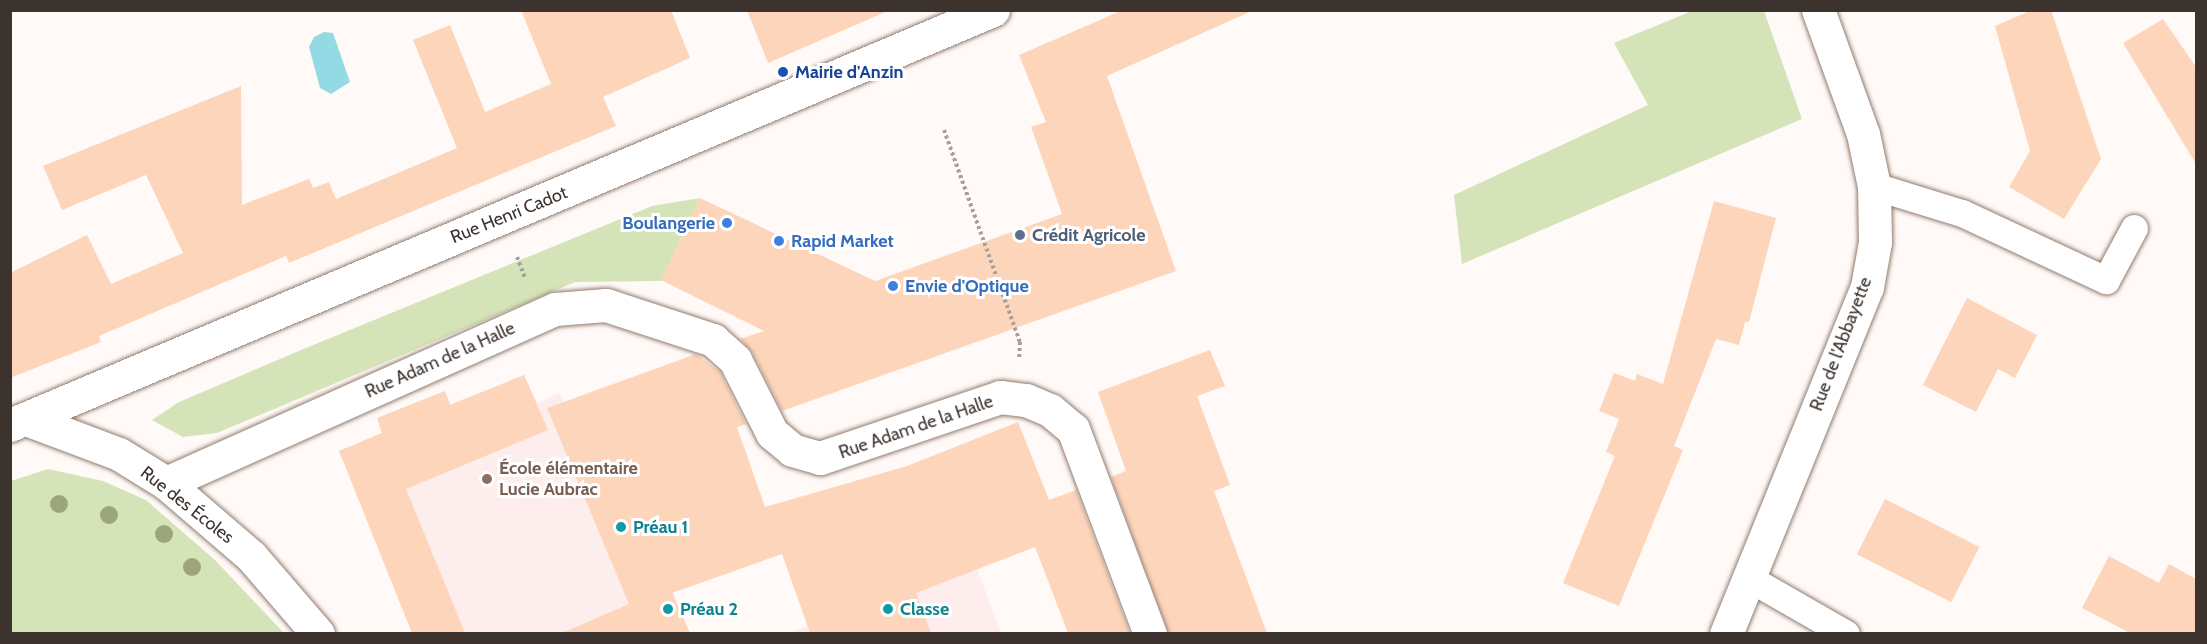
<!DOCTYPE html>
<meta charset="utf-8">
<style>
body{margin:0}
#map{position:relative;width:2207px;height:644px;overflow:hidden;background:#fffaf7;font-family:Cabin,sans-serif}
div>[style]{position:absolute}
.education>*{inset:0;background:#fdedec}
.green>*{inset:0;background:#d5e4b8}
.water>*{inset:0;background:#94dae4}
.building>*{inset:0;background:#fdd5bb;transform-origin:0 0}
.path>*{height:4px;margin-top:-2px;transform-origin:0;background:repeating-linear-gradient(90deg,#a69f9b 0 3px,transparent 0 6px)}
.roads{filter:drop-shadow(0 0 2px #927c6f) drop-shadow(0 0 2px #927c6f)}
.service>*{height:27px;margin:-13.5px;padding:0 13.5px;transform-origin:13.5px;border-radius:13.5px;background:#fff}
.minor>*{height:33px;margin:-16.5px;padding:0 16.5px;transform-origin:16.5px;border-radius:16.5px;background:#fff}
.secondary>*{height:33px;margin:-16.5px;padding:0 16.5px;transform-origin:16.5px;border-radius:16.5px;background:#fff}
.trees>*{width:18px;height:18px;margin:-9px;border-radius:50%;background:#9da57a}
.dots>*{width:16px;height:16px;translate:-50% -50%;box-sizing:border-box;border:3px solid #fff;border-radius:50%}
span{translate:-50% -50%;white-space:nowrap;text-align:center;line-height:1.15;-webkit-text-stroke:6px #fff;paint-order:stroke}
.transit-label{font-size:18px;color:#164399;font-weight:700}
.left{translate:0 -50%;text-align:left}
.street-label{font-size:18px;color:#3d332e}
.shop-label{font-size:18px;color:#366cbe;font-weight:700}
.right{translate:-100% -50%;text-align:right}
.service-label{font-size:18px;color:#4e5e75;font-weight:700}
.education-label{font-size:18px;color:#785e54;font-weight:700}
.culture-label{font-size:18px;color:#0d838f;font-weight:700}
.frame{position:absolute;inset:0;border:12px solid #3d332e;pointer-events:none}
</style>
<div id="map">
<div class="education">
<i style="clip-path:polygon(524px 375px,537px 403px,560px 393px,570px 417px,595px 407px,690px 633px,412px 633px,339px 451px,382px 433px,377px 418px,445px 391px,451px 404px)"></i>
<i style="clip-path:polygon(977px 569px,1001px 633px,786px 634px,946px 575px)"></i>
</div>
<div class="green">
<i style="clip-path:polygon(1692px 11px,1764px 11px,1802px 119px,1462px 264px,1454px 195px,1648px 105px,1614px 43px)"></i>
<i style="clip-path:polygon(700px 198px,661px 281px,575px 282px,217px 433px,183px 437px,152px 420px,179px 402px,306px 348px,652px 206px)"></i>
<i style="clip-path:polygon(48px 469px,103px 481px,146px 500px,215px 560px,284px 633px,11px 633px,11px 481px)"></i>
</div>
<div class="water">
<i style="clip-path:polygon(324px 32px,333px 33px,350px 82px,331px 94px,320px 88px,309px 47px,314px 37px)"></i>
</div>
<div class="building">
<i style="clip-path:polygon(521px 10px,671px 10px,690px 58px,603px 97px,616px 126px,289px 263px,286px 256px,99px 336px,101px 342px,10px 378px,10px 273px,87px 235px,111px 284px,183px 253px,146px 175px,62px 210px,43px 166px,241px 86px,242px 205px,309px 179px,313px 188px,329px 182px,336px 199px,457px 148px,413px 40px,450px 25px,485px 112px,551px 84px)"></i>
<i style="clip-path:polygon(747px 10px,890px 10px,768px 63px)"></i>
<i style="clip-path:polygon(1123px 10px,1254px 10px,1107px 76px,1176px 271px,782px 411px,752px 352px,740px 339px,764px 331px,661px 280px,700px 198px,875px 281px,1062px 214px,1031px 127px,1046px 122px,1019px 55px)"></i>
<i style="clip-path:polygon(2032px 10px,2051px 10px,2101px 159px,2064px 219px,2009px 187px,2030px 151px,1995px 26px)"></i>
<i style="clip-path:polygon(2163px 19px,2196px 67px,2196px 164px,2123px 43px)"></i>
<i style="clip-path:polygon(1714px 201px,1776px 218px,1749px 322px,1745px 322px,1739px 345px,1716px 339px,1674px 446px,1683px 450px,1619px 606px,1563px 583px,1615px 456px,1606px 452px,1619px 419px,1599px 411px,1614px 373px,1635px 381px,1637px 374px,1663px 384px)"></i>
<i style="clip-path:polygon(1967px 298px,2037px 335px,2015px 378px,1998px 369px,1976px 412px,1923px 385px)"></i>
<i style="clip-path:polygon(1210px 350px,1225px 386px,1197px 396px,1230px 485px,1214px 491px,1267px 633px,1168px 633px,1111px 477px,1126px 471px,1098px 392px)"></i>
<i style="clip-path:polygon(696px 354px,720px 372px,746px 424px,737px 427px,765px 507px,907px 466px,1018px 422px,1049px 500px,1076px 490px,1130px 633px,1068px 633px,1035px 547px,916px 593px,931px 633px,810px 633px,782px 554px,672px 593px,690px 633px,562px 633px,629px 604px,547px 408px)"></i>
<i style="clip-path:polygon(524px 375px,548px 430px,406px 489px,465px 633px,412px 633px,339px 451px,382px 433px,377px 418px,445px 391px,450px 405px)"></i>
<i style="left:1885px;top:499px;width:106px;height:62px;rotate:27deg"></i>
<i style="clip-path:polygon(2109px 556px,2159px 583px,2169px 564px,2196px 579px,2196px 633px,2130px 633px,2082px 608px)"></i>
</div>
<div class="path">
<i style="left:944px;top:130px;width:225px;rotate:70.3deg"></i>
<i style="left:1020px;top:342px;width:17px;rotate:93deg"></i>
<i style="left:517px;top:257px;width:22px;rotate:69deg"></i>
</div>
<div class="roads">
<div class="service">
<i style="left:1874px;top:186px;width:92px;rotate:17.1deg"></i>
<i style="left:1962px;top:213px;width:159px;rotate:25deg"></i>
<i style="left:2106px;top:280px;width:59px;rotate:-61.7deg"></i>
<i style="left:1747px;top:577px;width:114px;rotate:29.9deg"></i>
</div>
<div class="minor">
<i style="left:26px;top:419px;width:99px;rotate:20.6deg"></i>
<i style="left:119px;top:454px;width:55px;rotate:31.7deg"></i>
<i style="left:166px;top:483px;width:112px;rotate:40.7deg"></i>
<i style="left:251px;top:556px;width:103px;rotate:49.3deg"></i>
<i style="left:166px;top:483px;width:426px;rotate:-24.1deg"></i>
<i style="left:555px;top:309px;width:51px;rotate:-4.5deg"></i>
<i style="left:606px;top:305px;width:113px;rotate:18.1deg"></i>
<i style="left:713px;top:340px;width:30px;rotate:42deg"></i>
<i style="left:735px;top:360px;width:82px;rotate:63.1deg"></i>
<i style="left:772px;top:433px;width:26px;rotate:40deg"></i>
<i style="left:792px;top:450px;width:29px;rotate:16deg"></i>
<i style="left:820px;top:458px;width:190px;rotate:-18.7deg"></i>
<i style="left:1000px;top:397px;width:26px;rotate:7deg"></i>
<i style="left:1026px;top:400px;width:26px;rotate:23deg"></i>
<i style="left:1050px;top:410px;width:30px;rotate:40deg"></i>
<i style="left:1073px;top:429px;width:219px;rotate:69.4deg"></i>
<i style="left:1726px;top:634px;width:375px;rotate:-67.9deg"></i>
<i style="left:1867px;top:287px;width:46px;rotate:-79.9deg"></i>
<i style="left:1875px;top:242px;width:56px;rotate:-91deg"></i>
<i style="left:1874px;top:186px;width:53px;rotate:-101.9deg"></i>
<i style="left:1863px;top:134px;width:132px;rotate:-109.9deg"></i>
</div>
<div class="secondary">
<i style="left:10px;top:425px;width:1067px;rotate:-22.89deg"></i>
</div>
</div>
<div class="trees">
<i style="left:59px;top:504px"></i>
<i style="left:109px;top:515px"></i>
<i style="left:164px;top:534px"></i>
<i style="left:192px;top:567px"></i>
</div>
<div class="dots">
<i style="left:783px;top:72px;background:#1a4fb4"></i>
<i style="left:727px;top:223px;background:#3f7fe0"></i>
<i style="left:1020px;top:235px;background:#5c6f8a"></i>
<i style="left:779px;top:241px;background:#3f7fe0"></i>
<i style="left:893px;top:286px;background:#3f7fe0"></i>
<i style="left:487px;top:479px;background:#8d6e63"></i>
<i style="left:621px;top:527px;background:#0f9aa8"></i>
<i style="left:668px;top:609px;background:#0f9aa8"></i>
<i style="left:888px;top:609px;background:#0f9aa8"></i>
</div>
<div class="transit-label">
<span class="left" style="left:795px;top:72px">Mairie d'Anzin</span>
</div>
<div class="street-label">
<span style="left:509px;top:215px;rotate:-22deg">Rue Henri Cadot</span>
<span style="left:1841px;top:344px;rotate:-69deg">Rue de l'Abbayette</span>
<span style="left:440px;top:360px;rotate:-24deg">Rue Adam de la Halle</span>
<span style="left:916px;top:427px;rotate:-19deg">Rue Adam de la Halle</span>
<span style="left:187px;top:505px;rotate:38deg">Rue des Écoles</span>
</div>
<div class="shop-label">
<span class="right" style="left:715px;top:223px">Boulangerie</span>
<span class="left" style="left:791px;top:241px">Rapid Market</span>
<span class="left" style="left:905px;top:286px">Envie d'Optique</span>
</div>
<div class="service-label">
<span class="left" style="left:1032px;top:235px">Crédit Agricole</span>
</div>
<div class="education-label">
<span class="left" style="left:499px;top:479px">École élémentaire<br>Lucie Aubrac</span>
</div>
<div class="culture-label">
<span class="left" style="left:633px;top:527px">Préau 1</span>
<span class="left" style="left:680px;top:609px">Préau 2</span>
<span class="left" style="left:900px;top:609px">Classe</span>
</div>
<div class="frame"></div>
</div>
